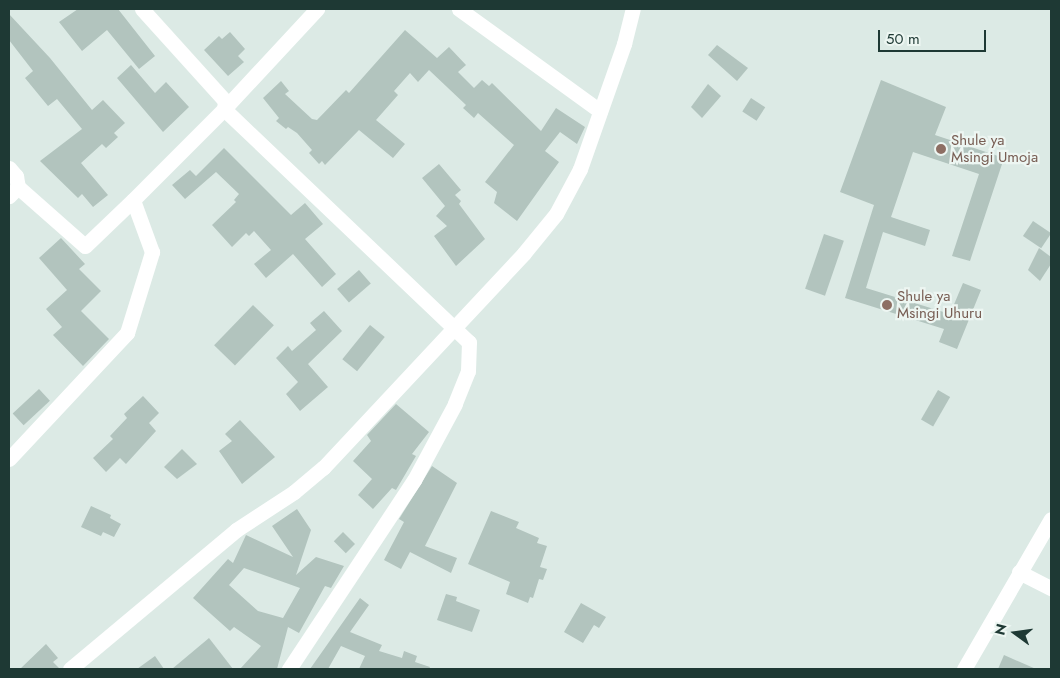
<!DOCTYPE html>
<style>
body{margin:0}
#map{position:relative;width:1060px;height:678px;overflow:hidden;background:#dceae5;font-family:Jost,sans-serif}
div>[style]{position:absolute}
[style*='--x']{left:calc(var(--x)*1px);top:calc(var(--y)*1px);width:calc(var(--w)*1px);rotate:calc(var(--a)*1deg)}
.building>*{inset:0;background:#b2c4be;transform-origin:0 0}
.minor>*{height:15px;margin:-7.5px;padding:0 7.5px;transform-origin:7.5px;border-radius:7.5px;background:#fff}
.dots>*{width:14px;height:14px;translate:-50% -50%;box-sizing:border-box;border:2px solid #edf6f2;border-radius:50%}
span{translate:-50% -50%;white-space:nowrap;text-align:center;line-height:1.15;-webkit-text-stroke:4.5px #edf6f2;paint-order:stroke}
.education-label{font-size:15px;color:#785e54}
.left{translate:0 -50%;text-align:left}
.frame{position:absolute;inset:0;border:10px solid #1e3934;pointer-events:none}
.north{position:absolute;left:990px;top:608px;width:50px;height:50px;-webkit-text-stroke:4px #edf6f2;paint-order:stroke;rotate:284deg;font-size:14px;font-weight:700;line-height:20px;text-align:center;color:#1e3934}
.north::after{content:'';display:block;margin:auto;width:18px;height:22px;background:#1e3934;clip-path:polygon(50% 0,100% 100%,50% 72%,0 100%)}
.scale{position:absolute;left:878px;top:30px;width:108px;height:22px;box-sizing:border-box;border:2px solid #1e3934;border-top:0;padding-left:6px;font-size:15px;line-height:18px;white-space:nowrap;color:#1e3934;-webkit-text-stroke:4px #edf6f2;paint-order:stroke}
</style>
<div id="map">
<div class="building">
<i style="clip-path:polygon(78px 9px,118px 9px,155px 56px,139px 69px,107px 30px,82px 51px,59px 22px)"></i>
<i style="clip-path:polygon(9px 14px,50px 58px,92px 110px,103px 100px,125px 123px,114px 133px,118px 137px,106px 148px,102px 144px,81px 163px,108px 195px,93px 207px,82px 194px,78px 198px,40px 161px,82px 129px,57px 99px,48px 106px,25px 78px,33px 71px,9px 40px)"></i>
<i style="clip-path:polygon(405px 30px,437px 58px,449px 47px,466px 65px,458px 72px,474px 88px,482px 80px,489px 86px,492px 83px,541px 131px,556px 108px,585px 127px,577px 144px,560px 132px,545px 151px,559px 162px,517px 221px,494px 203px,497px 192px,485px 182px,514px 145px,478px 113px,474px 118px,463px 108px,466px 105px,429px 70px,418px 82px,410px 73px,394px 91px,398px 95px,376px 120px,405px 144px,393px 158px,359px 130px,325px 165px,322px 161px,319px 164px,309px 153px,312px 150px,297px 133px,288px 127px,286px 129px,276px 121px,279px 118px,263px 98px,281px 81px,289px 91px,285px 94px,312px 119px,317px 120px,346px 90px,349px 93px)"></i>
<i style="clip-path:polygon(230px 32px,245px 49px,238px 56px,244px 62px,228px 76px,204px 50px,219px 36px,222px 39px)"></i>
<i style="clip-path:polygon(717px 45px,748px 68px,737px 81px,708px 55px)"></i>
<i style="clip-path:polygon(131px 65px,155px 93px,166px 82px,189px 107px,163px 132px,117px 78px)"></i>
<i style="clip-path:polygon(881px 80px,946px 107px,935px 135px,1004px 158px,970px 261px,952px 256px,979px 174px,913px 152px,891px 217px,930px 230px,925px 246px,883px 232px,866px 288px,950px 314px,963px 283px,981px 290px,957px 349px,939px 342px,944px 329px,845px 298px,874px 205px,840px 192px)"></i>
<i style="clip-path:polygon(708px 84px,721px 96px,702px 118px,691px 107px)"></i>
<i style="left:751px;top:98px;width:17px;height:16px;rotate:33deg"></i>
<i style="clip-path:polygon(224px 148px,291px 215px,305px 203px,323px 224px,305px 239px,336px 274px,322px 287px,293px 254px,266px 278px,254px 264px,271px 250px,254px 231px,249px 236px,246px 233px,232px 247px,212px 225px,236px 202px,234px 200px,239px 194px,216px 172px,185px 199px,172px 185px,190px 170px,196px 176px)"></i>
<i style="clip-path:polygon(439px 164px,461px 190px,455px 195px,461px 201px,459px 204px,485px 239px,456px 266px,434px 236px,447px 226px,436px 216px,445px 206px,422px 178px)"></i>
<i style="left:1033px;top:221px;width:22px;height:18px;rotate:34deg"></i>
<i style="left:824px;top:234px;width:21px;height:58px;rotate:19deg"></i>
<i style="clip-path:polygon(61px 238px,85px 264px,79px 269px,101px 291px,81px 311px,109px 339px,83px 366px,53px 335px,62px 327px,46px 309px,67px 290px,39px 258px)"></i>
<i style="clip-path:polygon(1039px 248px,1051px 257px,1051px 264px,1040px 281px,1028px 270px)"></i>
<i style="left:359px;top:270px;width:18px;height:29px;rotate:49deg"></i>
<i style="left:253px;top:305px;width:29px;height:56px;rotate:44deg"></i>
<i style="clip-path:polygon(324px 311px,342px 331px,308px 364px,328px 387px,300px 411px,286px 394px,298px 382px,276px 358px,288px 346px,292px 351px,316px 330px,310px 323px)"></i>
<i style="left:370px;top:325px;width:19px;height:44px;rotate:39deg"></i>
<i style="left:39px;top:389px;width:16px;height:36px;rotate:47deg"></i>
<i style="left:938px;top:390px;width:14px;height:34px;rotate:30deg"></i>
<i style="clip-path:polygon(143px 396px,159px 413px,149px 423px,156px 431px,126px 464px,120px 458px,106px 472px,93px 458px,113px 439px,110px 436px,127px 418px,124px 414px)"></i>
<i style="clip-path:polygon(396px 404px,429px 432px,412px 454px,416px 456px,396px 490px,392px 488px,373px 509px,358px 495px,372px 479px,353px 461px,371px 441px,367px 435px)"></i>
<i style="clip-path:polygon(240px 420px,275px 457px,242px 484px,219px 451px,232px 441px,225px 434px)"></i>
<i style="clip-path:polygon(182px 449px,197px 464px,177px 479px,164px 467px)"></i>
<i style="clip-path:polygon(432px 466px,457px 483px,425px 546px,457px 558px,451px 573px,410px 552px,401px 569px,384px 560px,404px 522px,399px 519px)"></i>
<i style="clip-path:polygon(91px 506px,111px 515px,110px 518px,121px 524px,114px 537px,103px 532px,101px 536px,81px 527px)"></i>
<i style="clip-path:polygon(evenodd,297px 509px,311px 530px,296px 575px,316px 557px,344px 566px,331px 588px,325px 586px,299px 633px,288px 627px,277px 669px,240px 669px,261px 646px,234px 627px,230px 631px,193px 598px,228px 559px,233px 563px,246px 535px,293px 557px,272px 526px,297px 509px,244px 568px,300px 588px,283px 618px,258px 611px,229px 585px,244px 568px)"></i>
<i style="clip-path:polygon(491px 511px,519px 522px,516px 528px,539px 538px,537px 543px,547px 546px,540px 567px,547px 569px,543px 580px,539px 579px,533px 598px,530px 597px,528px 603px,506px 594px,510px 582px,468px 564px)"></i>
<i style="left:343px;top:532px;width:17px;height:13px;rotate:45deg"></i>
<i style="clip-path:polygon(446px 594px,457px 597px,456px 601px,480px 610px,472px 632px,437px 620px)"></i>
<i style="clip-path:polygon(360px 598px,369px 605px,350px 632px,382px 645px,379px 651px,402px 658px,404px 651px,417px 656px,415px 662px,430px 667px,429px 669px,359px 669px,365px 656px,341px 646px,328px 669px,310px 669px)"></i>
<i style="clip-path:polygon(581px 603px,606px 617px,599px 628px,594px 625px,583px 643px,564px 632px)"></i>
<i style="clip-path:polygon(209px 638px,233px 669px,172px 669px)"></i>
<i style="clip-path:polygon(46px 644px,58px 658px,53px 662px,60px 669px,20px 669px)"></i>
<i style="clip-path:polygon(1004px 655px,1036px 669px,998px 669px)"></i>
<i style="clip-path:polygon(155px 656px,164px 669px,137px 669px)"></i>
</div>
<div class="minor">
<i style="--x:142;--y:9;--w:124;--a:47.9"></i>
<i style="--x:225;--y:101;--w:8;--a:97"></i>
<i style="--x:224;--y:109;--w:338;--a:43.6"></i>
<i style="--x:469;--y:342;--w:29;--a:92"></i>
<i style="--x:468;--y:371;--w:35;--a:112"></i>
<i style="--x:455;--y:404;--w:86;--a:118.3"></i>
<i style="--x:414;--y:480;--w:227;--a:123.5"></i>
<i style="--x:459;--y:9;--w:174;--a:35.9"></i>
<i style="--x:9;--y:168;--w:11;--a:49"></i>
<i style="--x:16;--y:176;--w:11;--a:80"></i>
<i style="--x:18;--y:187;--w:13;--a:135"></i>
<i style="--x:18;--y:187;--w:89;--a:41.4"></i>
<i style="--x:85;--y:246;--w:66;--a:-43.8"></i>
<i style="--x:9;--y:459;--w:173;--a:-46.9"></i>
<i style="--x:127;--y:333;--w:85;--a:-72.8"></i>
<i style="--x:152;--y:252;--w:55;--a:-110.1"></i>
<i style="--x:133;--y:200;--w:129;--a:-45"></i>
<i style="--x:224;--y:109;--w:137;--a:-47.1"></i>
<i style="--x:1019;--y:572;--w:36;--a:27"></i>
<i style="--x:70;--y:669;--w:217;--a:-39.9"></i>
<i style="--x:236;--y:530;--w:69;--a:-33.2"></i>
<i style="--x:294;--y:492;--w:38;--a:-40"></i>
<i style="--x:323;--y:468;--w:294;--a:-46.9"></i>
<i style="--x:524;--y:253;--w:50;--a:-50.6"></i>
<i style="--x:556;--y:214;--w:51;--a:-61.9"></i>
<i style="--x:580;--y:169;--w:133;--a:-70.6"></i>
<i style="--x:624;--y:44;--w:36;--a:-76"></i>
<i style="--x:964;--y:669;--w:173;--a:-59.9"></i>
</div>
<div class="dots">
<i style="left:941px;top:149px;background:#8d6e63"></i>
<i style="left:887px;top:305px;background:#8d6e63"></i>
</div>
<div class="education-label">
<span class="left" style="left:951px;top:149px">Shule ya<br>Msingi Umoja</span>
<span class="left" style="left:897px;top:305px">Shule ya<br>Msingi Uhuru</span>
</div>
<div class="frame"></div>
<div class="north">N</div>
<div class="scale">50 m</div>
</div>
